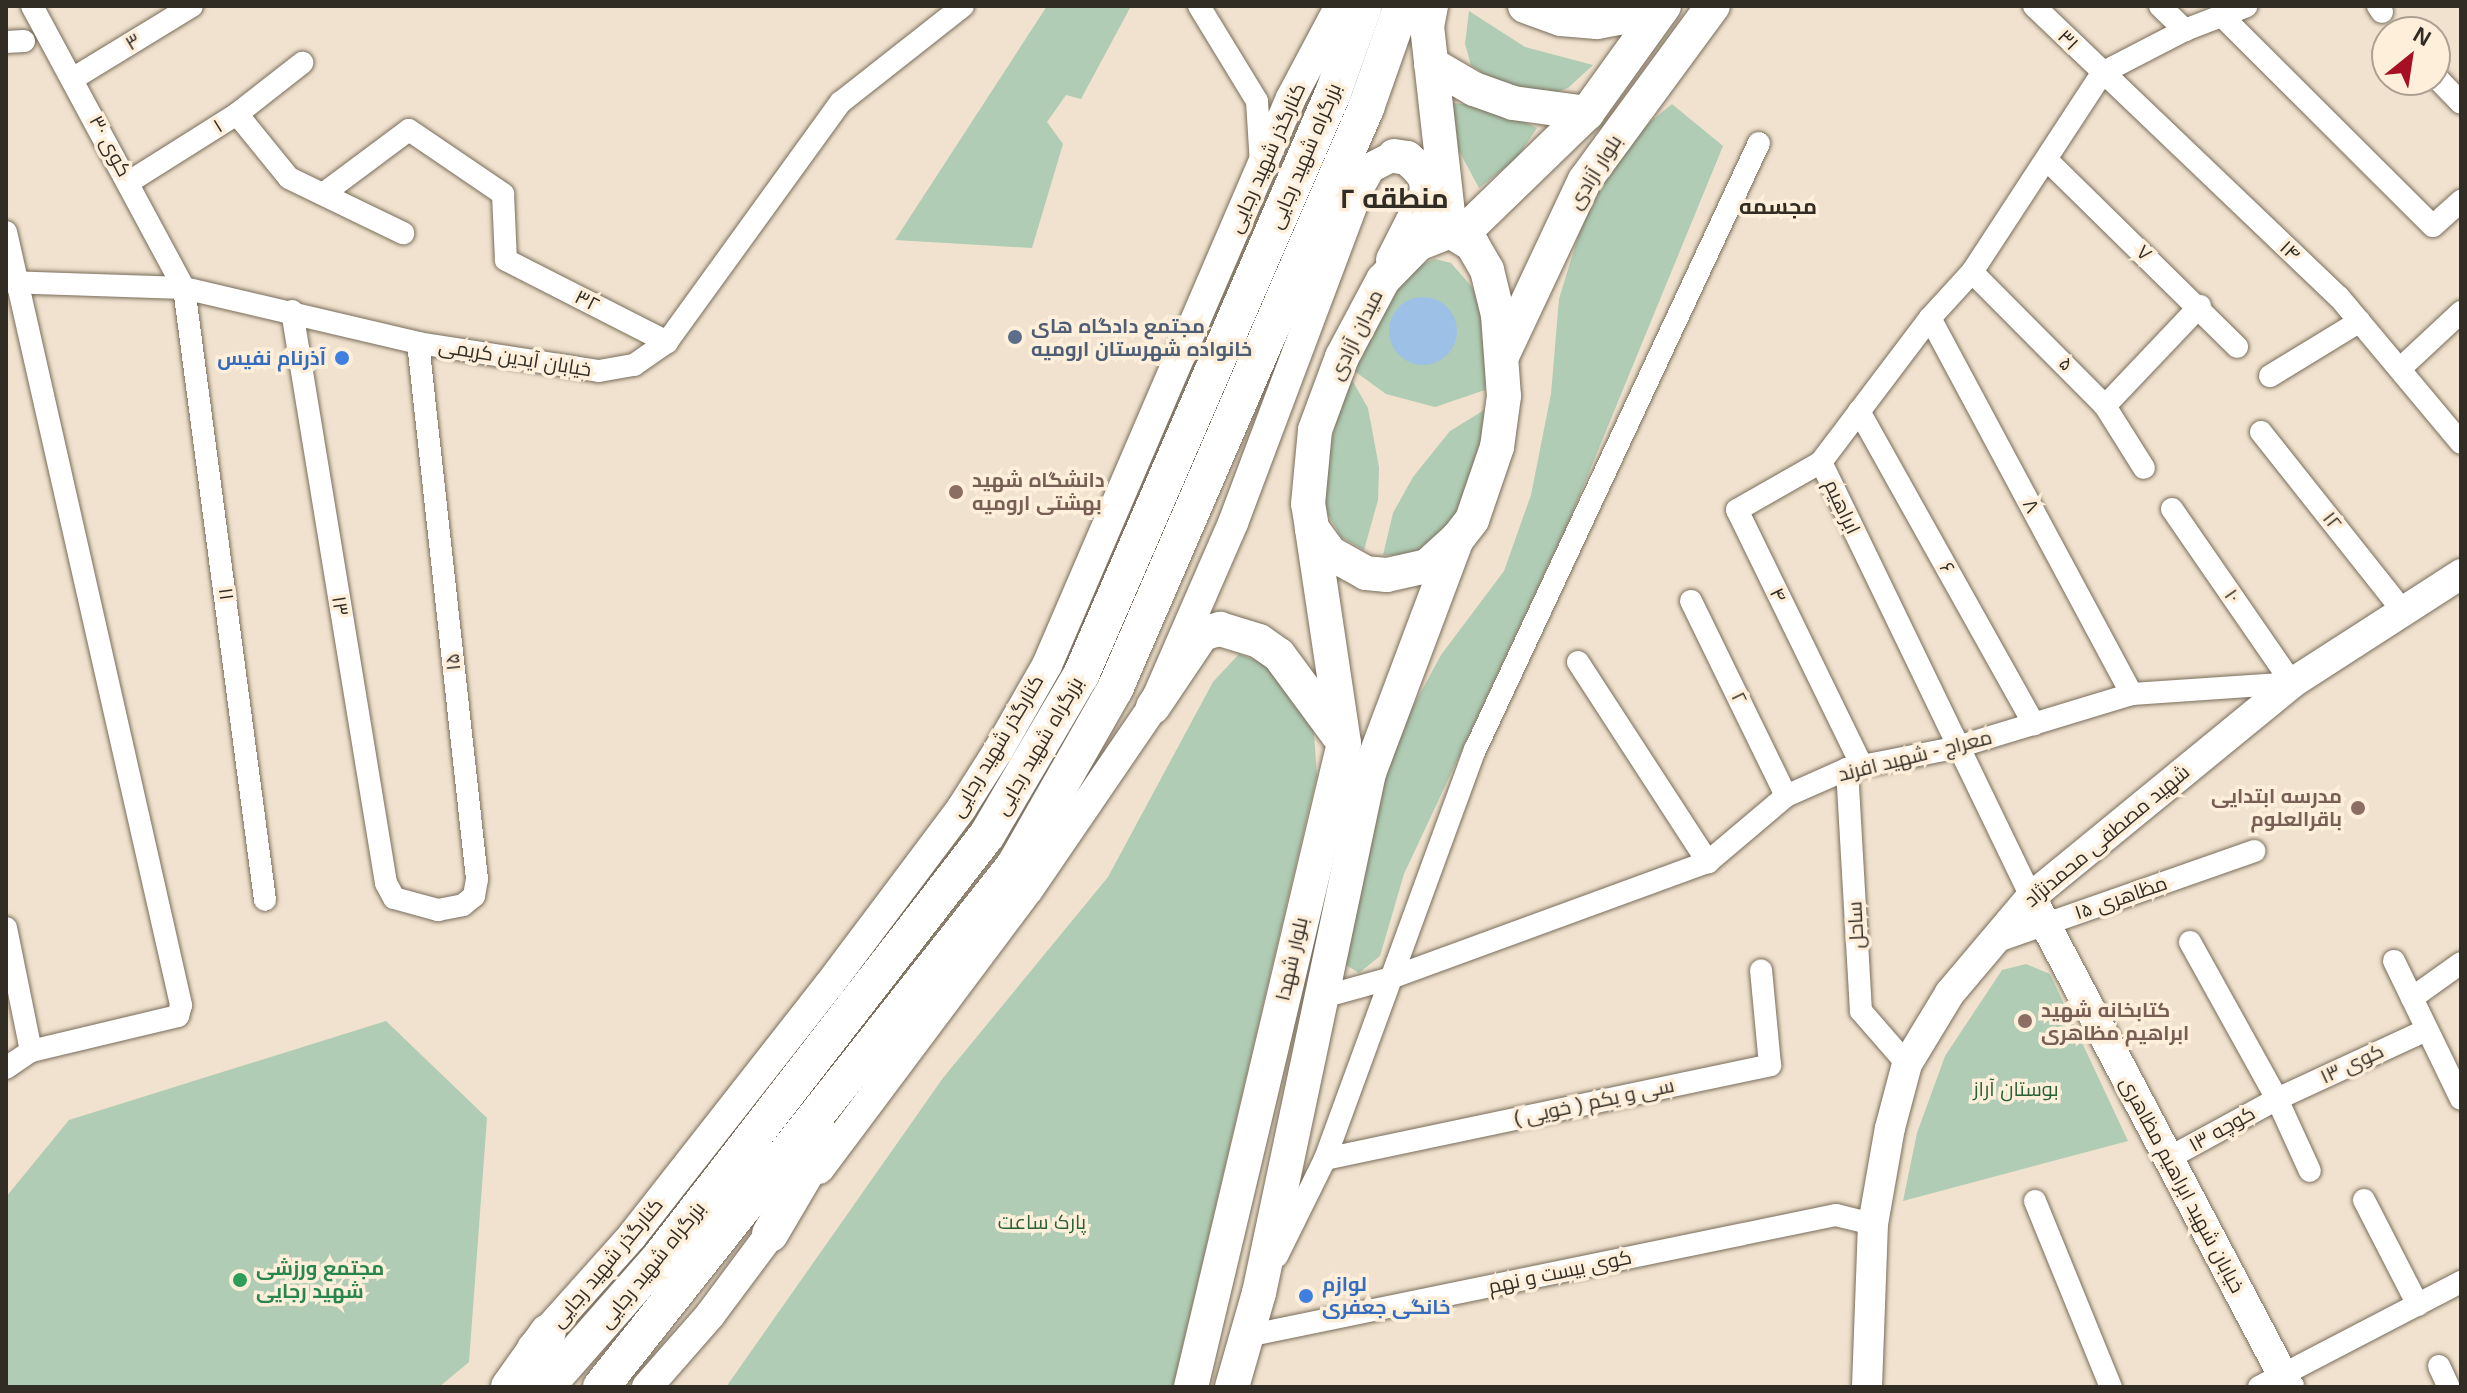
<!DOCTYPE html>
<meta charset="utf-8">
<style>
body{margin:0}
#map{position:relative;width:2467px;height:1393px;overflow:hidden;background:#f0e2ce;font-family:Arial,Cairo,sans-serif}
div>[style]{position:absolute}
[style*='--x']{left:calc(var(--x)*1px);top:calc(var(--y)*1px);width:calc(var(--w)*1px);rotate:calc(var(--a)*1deg)}
.green>*{inset:0;background:#b0ccb4}
.water>*{inset:0;background:#9cc0e6}
.round{border-radius:50%}
.roads{filter:drop-shadow(0 0 2px #796d5b) drop-shadow(0 0 2px #796d5b)}
.minor>*{height:22px;margin:-11px;padding:0 11px;transform-origin:11px;border-radius:11px;background:#fff}
.secondary>*{height:30px;margin:-15px;padding:0 15px;transform-origin:15px;border-radius:15px;background:#fff}
.primary>*{height:34px;margin:-17px;padding:0 17px;transform-origin:17px;border-radius:17px;background:#fff}
.trunk>*{height:36px;margin:-18px;padding:0 18px;transform-origin:18px;border-radius:18px;background:#fff}
.dots>*{width:22px;height:22px;translate:-50% -50%;box-sizing:border-box;border:4px solid #feefdb;border-radius:50%}
span{translate:-50% -50%;white-space:nowrap;text-align:center;line-height:1.15;-webkit-text-stroke:7px #feefdb;paint-order:stroke}
.street-label{font-size:20px;color:#312c24}
.service-label{font-size:20px;color:#4e5e75;font-weight:700}
.left{translate:0 -50%;text-align:left}
.shop-label{font-size:20px;color:#366cbe;font-weight:700}
.right{translate:-100% -50%;text-align:right}
.education-label{font-size:20px;color:#785e54;font-weight:700}
.park-label{font-size:20px;color:#266235}
.leisure-label{font-size:20px;color:#27864d;font-weight:700}
.neighbourhood-label{font-size:22px;color:#312c24;font-weight:700}
.district-label{font-size:28px;color:#312c24;font-weight:700}
.frame{position:absolute;inset:0;border:8px solid #312c24;pointer-events:none}
.north{position:absolute;left:2371px;top:16px;width:80px;height:80px;box-sizing:border-box;background:#feefdb;border:2px solid #aca192;border-radius:50%;rotate:30deg;font-size:22px;font-weight:700;line-height:32px;text-align:center;color:#312c24}
.north::after{content:'';display:block;margin:auto;width:28px;height:36px;background:#a70f23;clip-path:polygon(50% 0,100% 100%,50% 72%,0 100%)}
</style>
<div id="map">
<div class="green">
<i style="clip-path:polygon(1047px 6px,1131px 6px,1081px 99px,1066px 95px,1047px 122px,1063px 144px,1032px 248px,895px 240px)"></i>
<i style="clip-path:polygon(1469px 11px,1525px 47px,1593px 65px,1568px 88px,1536px 100px,1504px 88px,1471px 65px,1465px 44px)"></i>
<i style="clip-path:polygon(1453px 103px,1493px 107px,1537px 128px,1516px 159px,1479px 188px,1458px 149px)"></i>
<i style="clip-path:polygon(1672px 104px,1723px 146px,1569px 521px,1404px 874px,1380px 956px,1359px 973px,1338px 960px,1396px 738px,1441px 655px,1504px 571px,1531px 495px,1551px 394px,1559px 299px,1593px 188px,1628px 140px)"></i>
<i style="clip-path:polygon(1435px 259px,1451px 263px,1472px 287px,1486px 320px,1488px 348px,1485px 390px,1435px 407px,1386px 394px,1353px 370px,1406px 271px)"></i>
<i style="clip-path:polygon(1352px 380px,1368px 408px,1379px 467px,1378px 500px,1364px 550px,1341px 537px,1327px 513px,1320px 487px,1339px 410px)"></i>
<i style="clip-path:polygon(1486px 409px,1483px 452px,1466px 503px,1432px 544px,1410px 555px,1383px 555px,1393px 513px,1413px 477px,1450px 431px)"></i>
<i style="clip-path:polygon(1239px 654px,1276px 668px,1313px 721px,1317px 775px,1173px 1387px,726px 1387px,943px 1078px,1108px 877px,1213px 682px)"></i>
<i style="clip-path:polygon(2026px 964px,2050px 974px,2128px 1141px,1903px 1201px,1917px 1133px,1945px 1056px,2002px 970px)"></i>
<i style="clip-path:polygon(386px 1021px,487px 1118px,469px 1362px,439px 1387px,6px 1387px,6px 1197px,69px 1120px)"></i>
</div>
<div class="water">
<i class="round" style="left:1389px;top:297px;width:68px;height:68px"></i>
</div>
<div class="roads">
<div class="minor">
<i style="--x:32;--y:6;--w:320;--a:61.7"></i>
<i style="--x:184;--y:288;--w:617;--a:82.46"></i>
<i style="--x:1199;--y:6;--w:111;--a:58.6"></i>
<i style="--x:1257;--y:101;--w:63;--a:86.4"></i>
<i style="--x:2034;--y:6;--w:422;--a:43.7"></i>
<i style="--x:2339;--y:297;--w:190;--a:50.1"></i>
<i style="--x:2160;--y:6;--w:35;--a:44"></i>
<i style="--x:2378;--y:6;--w:7;--a:56"></i>
<i style="--x:2223;--y:17;--w:296;--a:44.9"></i>
<i style="--x:2433;--y:226;--w:38;--a:-42"></i>
<i style="--x:6;--y:42;--w:18;--a:-3"></i>
<i style="--x:2102;--y:73;--w:93;--a:-27.4"></i>
<i style="--x:2185;--y:30;--w:66;--a:-21.2"></i>
<i style="--x:2435;--y:76;--w:37;--a:46"></i>
<i style="--x:74;--y:78;--w:138;--a:-31.4"></i>
<i style="--x:237;--y:114;--w:82;--a:50.9"></i>
<i style="--x:289;--y:178;--w:127;--a:25.8"></i>
<i style="--x:2048;--y:161;--w:265;--a:44.5"></i>
<i style="--x:129;--y:182;--w:128;--a:-32.2"></i>
<i style="--x:237;--y:114;--w:83;--a:-38.1"></i>
<i style="--x:323;--y:194;--w:107;--a:-36.7"></i>
<i style="--x:409;--y:130;--w:114;--a:34.2"></i>
<i style="--x:503;--y:194;--w:66;--a:87.4"></i>
<i style="--x:506;--y:260;--w:181;--a:27"></i>
<i style="--x:6;--y:232;--w:793;--a:77.24"></i>
<i style="--x:181;--y:1005;--w:11;--a:105"></i>
<i style="--x:178;--y:1016;--w:151;--a:166.6"></i>
<i style="--x:31;--y:1051;--w:30;--a:146"></i>
<i style="--x:1972;--y:272;--w:189;--a:45.2"></i>
<i style="--x:2105;--y:406;--w:73;--a:57.8"></i>
<i style="--x:6;--y:282;--w:178;--a:1.9"></i>
<i style="--x:184;--y:288;--w:240;--a:13.2"></i>
<i style="--x:418;--y:343;--w:183;--a:8.8"></i>
<i style="--x:599;--y:371;--w:36;--a:-10"></i>
<i style="--x:634;--y:365;--w:40;--a:-34.9"></i>
<i style="--x:667;--y:342;--w:296;--a:-54.1"></i>
<i style="--x:841;--y:102;--w:155;--a:-38.2"></i>
<i style="--x:292;--y:311;--w:580;--a:80.67"></i>
<i style="--x:386;--y:883;--w:17;--a:62"></i>
<i style="--x:394;--y:898;--w:46;--a:15.3"></i>
<i style="--x:438;--y:910;--w:25;--a:-11"></i>
<i style="--x:463;--y:905;--w:14;--a:-39"></i>
<i style="--x:474;--y:896;--w:17;--a:-80"></i>
<i style="--x:477;--y:879;--w:539;--a:-96.28"></i>
<i style="--x:1930;--y:318;--w:427;--a:61.8"></i>
<i style="--x:2402;--y:367;--w:81;--a:-43"></i>
<i style="--x:2270;--y:376;--w:105;--a:-31.4"></i>
<i style="--x:2105;--y:406;--w:138;--a:-46.5"></i>
<i style="--x:1859;--y:411;--w:359;--a:60.8"></i>
<i style="--x:2261;--y:432;--w:228;--a:51.6"></i>
<i style="--x:1821;--y:462;--w:483;--a:64.2"></i>
<i style="--x:2172;--y:509;--w:211;--a:55.4"></i>
<i style="--x:1691;--y:601;--w:217;--a:64"></i>
<i style="--x:1578;--y:662;--w:239;--a:57"></i>
<i style="--x:1862;--y:766;--w:285;--a:-116"></i>
<i style="--x:1737;--y:510;--w:97;--a:-29.7"></i>
<i style="--x:1821;--y:462;--w:181;--a:-52.9"></i>
<i style="--x:1930;--y:318;--w:62;--a:-47.6"></i>
<i style="--x:1972;--y:272;--w:238;--a:-56.8"></i>
<i style="--x:1847;--y:769;--w:242;--a:86.7"></i>
<i style="--x:1861;--y:1011;--w:70;--a:49"></i>
<i style="--x:6;--y:928;--w:126;--a:78.5"></i>
<i style="--x:2190;--y:942;--w:179;--a:61"></i>
<i style="--x:2277;--y:1099;--w:79;--a:65.4"></i>
<i style="--x:1992;--y:943;--w:278;--a:-19.3"></i>
<i style="--x:2394;--y:961;--w:153;--a:64.1"></i>
<i style="--x:1323;--y:997;--w:67;--a:-15.5"></i>
<i style="--x:1388;--y:979;--w:341;--a:-20.1"></i>
<i style="--x:1708;--y:862;--w:102;--a:-40.2"></i>
<i style="--x:1786;--y:796;--w:67;--a:-23.9"></i>
<i style="--x:1847;--y:769;--w:109;--a:-11.1"></i>
<i style="--x:1954;--y:748;--w:186;--a:-16.9"></i>
<i style="--x:2132;--y:694;--w:160;--a:-3.9"></i>
<i style="--x:2412;--y:998;--w:60;--a:-35.5"></i>
<i style="--x:1325;--y:1159;--w:455;--a:-11.9"></i>
<i style="--x:1770;--y:1065;--w:95;--a:-95.4"></i>
<i style="--x:2167;--y:1159;--w:125;--a:-28.6"></i>
<i style="--x:2277;--y:1099;--w:164;--a:-24.8"></i>
<i style="--x:2364;--y:1200;--w:118;--a:62.8"></i>
<i style="--x:2035;--y:1201;--w:201;--a:67.8"></i>
<i style="--x:1277;--y:1256;--w:108;--a:-63.7"></i>
<i style="--x:1325;--y:1159;--w:436;--a:-69.9"></i>
<i style="--x:1475;--y:750;--w:670;--a:-64.93"></i>
<i style="--x:1247;--y:1336;--w:601;--a:-11.61"></i>
<i style="--x:1836;--y:1215;--w:38;--a:14"></i>
<i style="--x:2439;--y:1366;--w:23;--a:65"></i>
<i style="--x:2259;--y:1387;--w:228;--a:-27.5"></i>
</div>
<div class="secondary">
<i style="--x:2031;--y:897;--w:554;--a:62.23"></i>
<i style="--x:819;--y:1169;--w:349;--a:-53.2"></i>
<i style="--x:1028;--y:890;--w:222;--a:-55.7"></i>
<i style="--x:1153;--y:707;--w:201;--a:-66.5"></i>
<i style="--x:1233;--y:523;--w:360;--a:-69.4"></i>
<i style="--x:1360;--y:186;--w:21;--a:-61"></i>
<i style="--x:1370;--y:168;--w:27;--a:-27"></i>
<i style="--x:532;--y:1348;--w:150;--a:-48.2"></i>
<i style="--x:632;--y:1236;--w:319;--a:-51.9"></i>
<i style="--x:829;--y:985;--w:220;--a:-53.1"></i>
<i style="--x:961;--y:809;--w:69;--a:-57.5"></i>
<i style="--x:998;--y:751;--w:99;--a:-60.3"></i>
<i style="--x:1047;--y:665;--w:617;--a:-66.72"></i>
<i style="--x:1291;--y:98;--w:104;--a:-62"></i>
<i style="--x:647;--y:1387;--w:96;--a:-48.8"></i>
<i style="--x:710;--y:1315;--w:122;--a:-53.3"></i>
<i style="--x:1867;--y:1387;--w:163;--a:-87.9"></i>
<i style="--x:1873;--y:1224;--w:97;--a:-80"></i>
<i style="--x:1890;--y:1128;--w:66;--a:-75.1"></i>
<i style="--x:1907;--y:1064;--w:83;--a:-58.8"></i>
<i style="--x:1950;--y:993;--w:126;--a:-49.8"></i>
<i style="--x:2031;--y:897;--w:338;--a:-39.3"></i>
<i style="--x:2292;--y:683;--w:201;--a:-32.8"></i>
</div>
<div class="primary">
<i style="--x:1431;--y:6;--w:20;--a:101"></i>
<i style="--x:1427;--y:26;--w:206;--a:83.6"></i>
<i style="--x:1525;--y:6;--w:38;--a:20"></i>
<i style="--x:1561;--y:19;--w:36;--a:5"></i>
<i style="--x:1597;--y:22;--w:65;--a:-10.6"></i>
<i style="--x:1431;--y:64;--w:50;--a:30.2"></i>
<i style="--x:1474;--y:89;--w:41;--a:19.7"></i>
<i style="--x:1513;--y:103;--w:75;--a:7.7"></i>
<i style="--x:1450;--y:231;--w:26;--a:31"></i>
<i style="--x:1472;--y:244;--w:30;--a:60"></i>
<i style="--x:1487;--y:270;--w:46;--a:76.3"></i>
<i style="--x:1498;--y:315;--w:81;--a:85.8"></i>
<i style="--x:1504;--y:396;--w:51;--a:97.8"></i>
<i style="--x:1497;--y:447;--w:77;--a:108.9"></i>
<i style="--x:1472;--y:520;--w:24;--a:128"></i>
<i style="--x:1457;--y:539;--w:40;--a:138"></i>
<i style="--x:1427;--y:566;--w:41;--a:167.3"></i>
<i style="--x:1387;--y:575;--w:21;--a:-175"></i>
<i style="--x:1366;--y:573;--w:41;--a:-150.9"></i>
<i style="--x:1330;--y:553;--w:31;--a:-126"></i>
<i style="--x:1312;--y:528;--w:24;--a:-99"></i>
<i style="--x:1308;--y:504;--w:74;--a:-84.6"></i>
<i style="--x:1315;--y:430;--w:78;--a:-69.7"></i>
<i style="--x:1342;--y:357;--w:87;--a:-62"></i>
<i style="--x:1383;--y:280;--w:50;--a:-45.8"></i>
<i style="--x:1418;--y:244;--w:35;--a:-22"></i>
<i style="--x:1461;--y:235;--w:175;--a:-44.1"></i>
<i style="--x:1587;--y:113;--w:132;--a:-54.3"></i>
<i style="--x:1393;--y:260;--w:75;--a:-63.1"></i>
<i style="--x:1427;--y:193;--w:14;--a:-94"></i>
<i style="--x:1426;--y:179;--w:12;--a:-125"></i>
<i style="--x:1419;--y:169;--w:16;--a:-137"></i>
<i style="--x:1407;--y:158;--w:13;--a:-171"></i>
<i style="--x:1503;--y:354;--w:192;--a:-64.8"></i>
<i style="--x:1585;--y:180;--w:216;--a:-53.7"></i>
<i style="--x:1153;--y:707;--w:88;--a:-56.1"></i>
<i style="--x:1202;--y:634;--w:19;--a:-16"></i>
<i style="--x:1220;--y:629;--w:41;--a:17.1"></i>
<i style="--x:1259;--y:641;--w:24;--a:35"></i>
<i style="--x:1279;--y:655;--w:99;--a:53.6"></i>
<i style="--x:1191;--y:1387;--w:662;--a:-76.64"></i>
<i style="--x:1344;--y:743;--w:217;--a:-98.5"></i>
<i style="--x:1232;--y:1387;--w:98;--a:-74"></i>
<i style="--x:1259;--y:1293;--w:532;--a:-78.06"></i>
<i style="--x:1369;--y:773;--w:250;--a:-69.4"></i>
</div>
<div class="trunk">
<i style="--x:770;--y:1234;--w:110;--a:-59.5"></i>
<i style="--x:509;--y:1387;--w:67;--a:-54.7"></i>
<i style="--x:546;--y:1387;--w:174;--a:-48.7"></i>
<i style="--x:661;--y:1256;--w:532;--a:-52.25"></i>
<i style="--x:987;--y:835;--w:186;--a:-59.6"></i>
<i style="--x:1081;--y:675;--w:634;--a:-66.59"></i>
<i style="--x:1333;--y:93;--w:92;--a:-70.4"></i>
<i style="--x:601;--y:1387;--w:665;--a:-51.6"></i>
<i style="--x:1014;--y:866;--w:204;--a:-60.3"></i>
<i style="--x:1115;--y:689;--w:633;--a:-66.63"></i>
<i style="--x:1366;--y:108;--w:108;--a:-70.6"></i>
</div>
</div>
<div class="dots">
<i style="left:1015px;top:337px;background:#5c6f8a"></i>
<i style="left:342px;top:358px;background:#3f7fe0"></i>
<i style="left:956px;top:492px;background:#8d6e63"></i>
<i style="left:2358px;top:808px;background:#8d6e63"></i>
<i style="left:2025px;top:1021px;background:#8d6e63"></i>
<i style="left:240px;top:1280px;background:#2e9e5b"></i>
<i style="left:1306px;top:1296px;background:#3f7fe0"></i>
</div>
<div class="street-label">
<span style="left:2068px;top:40px;rotate:45deg">۳۱</span>
<span style="left:133px;top:42px;rotate:-31deg">۳</span>
<span style="left:218px;top:126px;rotate:-32deg">۱</span>
<span style="left:110px;top:146px;rotate:62deg">کوی ۳۰</span>
<span style="left:1305px;top:156px;rotate:-67deg">بزرگراه شهید رجایی</span>
<span style="left:1267px;top:158px;rotate:-66deg">کنارگذر شهید رجایی</span>
<span style="left:1595px;top:172px;rotate:-58deg">بلوار آزادی</span>
<span style="left:2290px;top:251px;rotate:43deg">۱۴</span>
<span style="left:2144px;top:253px;rotate:43deg">۷</span>
<span style="left:587px;top:301px;rotate:27deg">۳۲</span>
<span style="left:1356px;top:335px;rotate:-64deg">میدان آزادی</span>
<span style="left:515px;top:358px;rotate:9deg">خیابان آیدین کریمی</span>
<span style="left:2066px;top:364px;rotate:46deg">۵</span>
<span style="left:2031px;top:506px;rotate:62deg">۸</span>
<span style="left:1842px;top:507px;rotate:65deg">ابراهیم</span>
<span style="left:2332px;top:521px;rotate:52deg">۱۲</span>
<span style="left:1947px;top:568px;rotate:61deg">۶</span>
<span style="left:226px;top:594px;rotate:82deg">۱۱</span>
<span style="left:1778px;top:595px;rotate:64deg">۴</span>
<span style="left:2232px;top:596px;rotate:55deg">۱۰</span>
<span style="left:340px;top:606px;rotate:81deg">۱۳</span>
<span style="left:453px;top:662px;rotate:-96deg">۱۵</span>
<span style="left:1739px;top:698px;rotate:64deg">۲</span>
<span style="left:997px;top:746px;rotate:-59deg">کنارگذر شهید رجایی</span>
<span style="left:1039px;top:746px;rotate:-60deg">بزرگراه شهید رجایی</span>
<span style="left:1915px;top:756px;rotate:-14deg">معراج - شهید افرند</span>
<span style="left:2107px;top:836px;rotate:-40deg">شهید مصطفی محمدنژاد</span>
<span style="left:2121px;top:898px;rotate:-19deg">۱۵ مظاهری</span>
<span style="left:1856px;top:925px;rotate:-93deg">ساحل</span>
<span style="left:1292px;top:959px;rotate:-77deg">بلوار شهدا</span>
<span style="left:2352px;top:1064px;rotate:-25deg">کوی ۱۳</span>
<span style="left:1594px;top:1102px;rotate:-12deg">سی و یکم ( خویی )</span>
<span style="left:2222px;top:1129px;rotate:-29deg">کوچه ۱۳</span>
<span style="left:2182px;top:1185px;rotate:62deg">خیابان شهید ابراهیم مظاهری</span>
<span style="left:607px;top:1263px;rotate:-50deg">کنارگذر شهید رجایی</span>
<span style="left:652px;top:1265px;rotate:-51deg">بزرگراه شهید رجایی</span>
<span style="left:1560px;top:1272px;rotate:-12deg">کوی بیست و نهم</span>
</div>
<div class="service-label">
<span class="left" style="left:1031px;top:338px">مجتمع دادگاه های<br>خانواده شهرستان ارومیه</span>
</div>
<div class="shop-label">
<span class="right" style="left:326px;top:358px">آذرنام نفیس</span>
<span class="left" style="left:1322px;top:1296px">لوازم<br>خانگی جعفری</span>
</div>
<div class="education-label">
<span class="left" style="left:972px;top:492px">دانشگاه شهید<br>بهشتی ارومیه</span>
<span class="right" style="left:2342px;top:808px">مدرسه ابتدایی<br>باقرالعلوم</span>
<span class="left" style="left:2041px;top:1022px">کتابخانه شهید<br>ابراهیم مظاهری</span>
</div>
<div class="park-label">
<span style="left:2016px;top:1089px">بوستان آراز</span>
<span style="left:1042px;top:1222px">پارک ساعت</span>
</div>
<div class="leisure-label">
<span class="left" style="left:256px;top:1280px">مجتمع ورزشی<br>شهید رجایی</span>
</div>
<div class="neighbourhood-label">
<span style="left:1778px;top:207px">مجسمه</span>
</div>
<div class="district-label">
<span style="left:1394px;top:199px">منطقه ۲</span>
</div>
<div class="frame"></div>
<div class="north">N</div>
</div>
